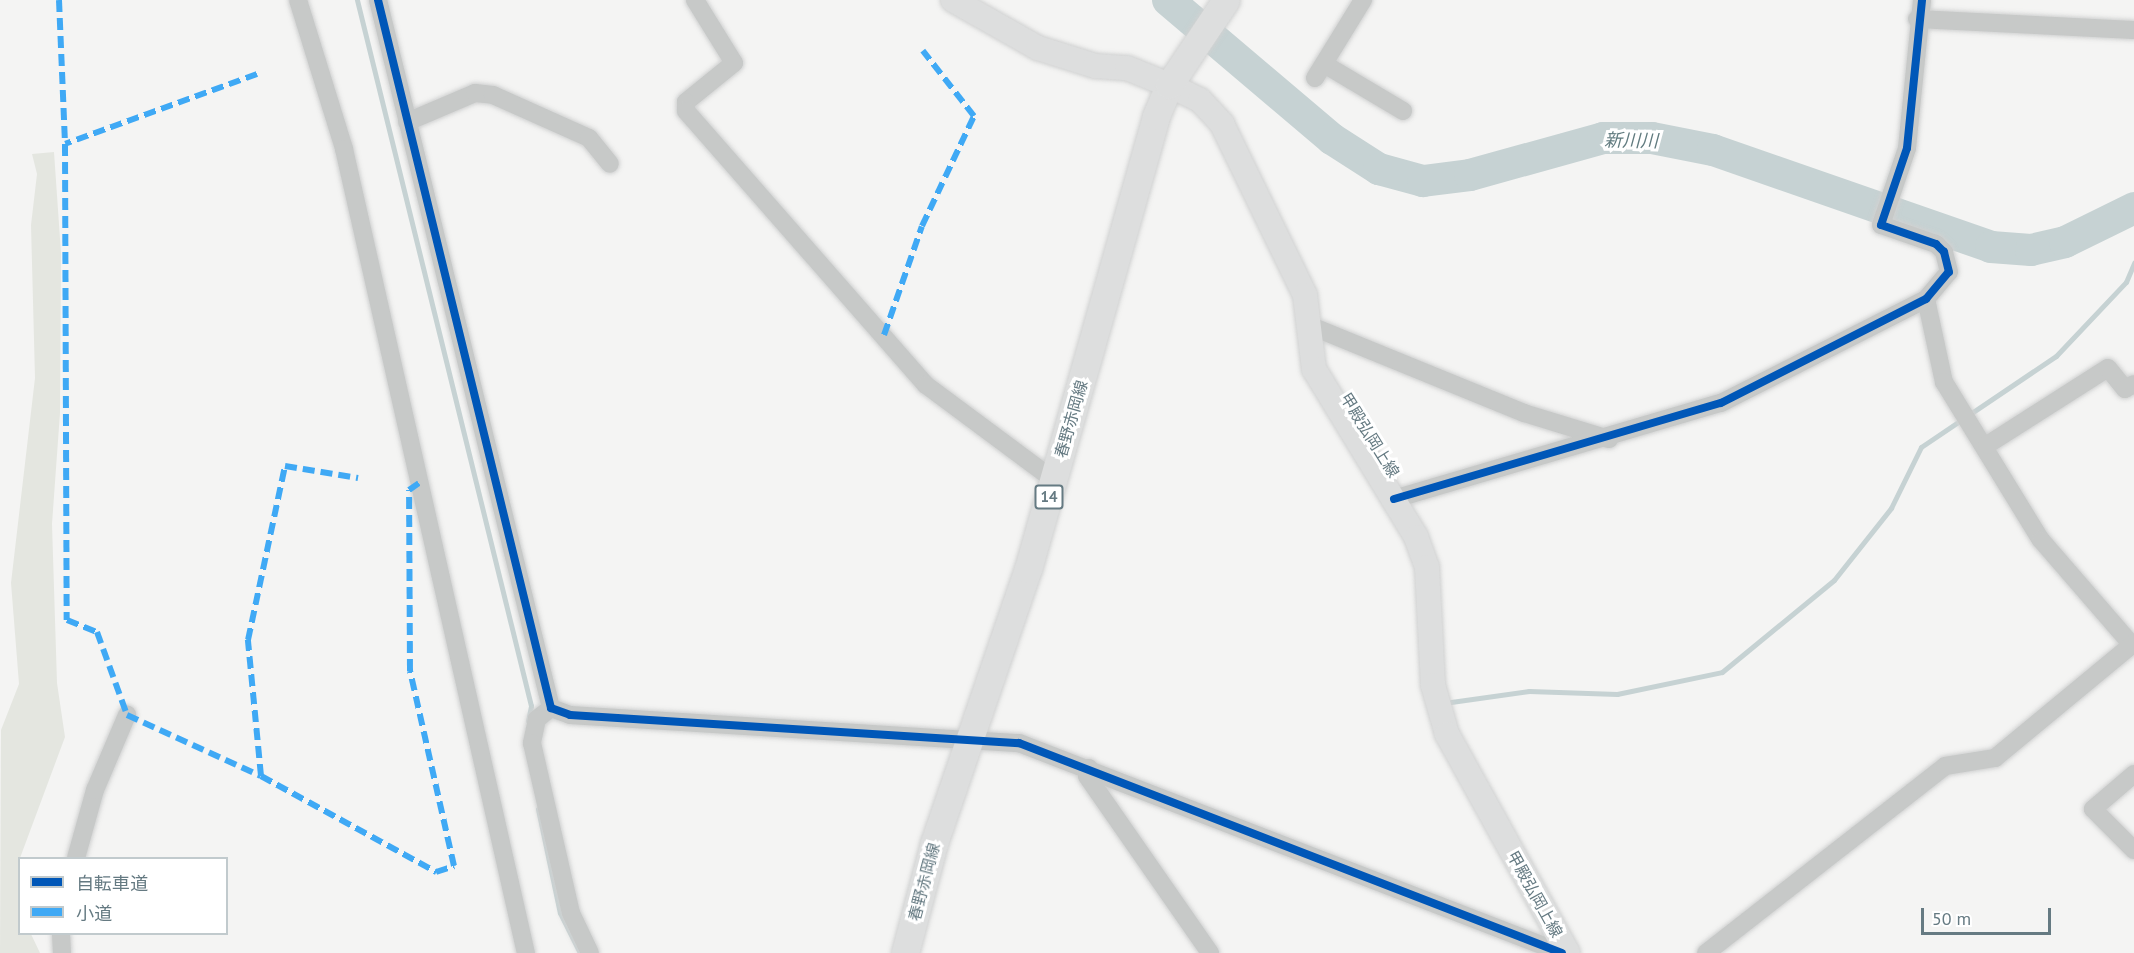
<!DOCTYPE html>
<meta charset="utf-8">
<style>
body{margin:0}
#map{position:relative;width:2134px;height:953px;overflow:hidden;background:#f4f4f3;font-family:"PT Sans","Noto Sans JP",sans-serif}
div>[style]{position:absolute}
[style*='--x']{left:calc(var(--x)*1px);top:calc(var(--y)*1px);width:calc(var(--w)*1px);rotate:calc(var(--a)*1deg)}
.green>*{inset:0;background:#e4e6e0}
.stream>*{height:5px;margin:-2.5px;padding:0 2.5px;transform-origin:2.5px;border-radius:2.5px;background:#c6d2d3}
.river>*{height:32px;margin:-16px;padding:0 16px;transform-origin:16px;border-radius:16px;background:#c6d2d3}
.roads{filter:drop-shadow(0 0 2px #d0d1d1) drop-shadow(0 0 2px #d0d1d1)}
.street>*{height:18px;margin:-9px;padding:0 9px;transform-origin:9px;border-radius:9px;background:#c7c9c8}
.secondary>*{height:24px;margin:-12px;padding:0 12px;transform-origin:12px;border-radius:12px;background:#dddede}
.primary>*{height:27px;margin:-13.5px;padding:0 13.5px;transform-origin:13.5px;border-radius:13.5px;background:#dddede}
.quiet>*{height:6px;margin-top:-3px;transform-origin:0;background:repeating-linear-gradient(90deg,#3fa9f5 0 12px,transparent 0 18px)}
.cycleway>*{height:8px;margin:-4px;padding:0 4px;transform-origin:4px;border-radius:4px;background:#0057b8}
span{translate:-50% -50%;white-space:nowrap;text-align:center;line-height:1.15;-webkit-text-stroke:6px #fff;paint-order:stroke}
.shield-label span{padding:2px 4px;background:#fff;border:2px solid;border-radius:4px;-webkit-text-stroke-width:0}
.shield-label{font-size:15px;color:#657a82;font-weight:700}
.street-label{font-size:16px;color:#657a82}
.water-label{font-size:18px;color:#617b7f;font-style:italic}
.legend{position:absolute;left:18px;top:857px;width:210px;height:78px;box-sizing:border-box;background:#fff;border:2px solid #c1cacd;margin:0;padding:8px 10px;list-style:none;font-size:18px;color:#657a82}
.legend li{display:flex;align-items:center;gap:12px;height:30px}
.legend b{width:30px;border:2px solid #c1cacd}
.scale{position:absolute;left:1921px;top:908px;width:130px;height:27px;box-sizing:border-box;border:3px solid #657a82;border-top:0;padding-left:8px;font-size:18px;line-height:21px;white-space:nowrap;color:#657a82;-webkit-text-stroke:4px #fff;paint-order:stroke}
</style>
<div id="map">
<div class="green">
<i style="clip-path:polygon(54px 152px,61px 253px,60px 413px,52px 524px,57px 683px,65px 737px,20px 858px,20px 934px,31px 934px,40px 953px,0 953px,1px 730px,19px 684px,11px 583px,35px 378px,31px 225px,37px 174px,32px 154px)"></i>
</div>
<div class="stream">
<i style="--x:357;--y:0;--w:727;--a:76.15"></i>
<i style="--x:531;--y:706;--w:15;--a:101"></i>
<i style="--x:1451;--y:702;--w:79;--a:-8"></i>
<i style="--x:1529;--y:691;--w:88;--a:2"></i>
<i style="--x:1617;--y:694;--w:107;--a:-11.8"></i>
<i style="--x:1722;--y:672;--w:145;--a:-39.4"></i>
<i style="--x:1834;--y:580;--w:92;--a:-51.6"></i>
<i style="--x:1891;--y:508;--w:68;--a:-63.8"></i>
<i style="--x:1921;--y:447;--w:163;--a:-34"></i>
<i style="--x:2056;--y:356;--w:102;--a:-46.6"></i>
<i style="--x:2126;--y:282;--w:21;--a:-67"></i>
<i style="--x:538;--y:809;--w:106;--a:78.1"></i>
<i style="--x:560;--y:913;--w:45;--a:63.4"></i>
</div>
<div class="river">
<i style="--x:1168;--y:0;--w:215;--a:40.3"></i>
<i style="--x:1332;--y:139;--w:56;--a:32.6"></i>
<i style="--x:1379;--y:169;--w:46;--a:15.3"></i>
<i style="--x:1423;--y:181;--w:47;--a:-7.3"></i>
<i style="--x:1470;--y:175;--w:138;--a:-15.5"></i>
<i style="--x:1603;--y:138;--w:49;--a:0"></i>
<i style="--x:1652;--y:138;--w:62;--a:11.1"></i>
<i style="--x:1713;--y:150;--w:294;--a:19.2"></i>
<i style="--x:1991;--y:247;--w:40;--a:4.3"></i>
<i style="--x:2031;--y:250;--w:35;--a:-13"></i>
<i style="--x:2065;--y:242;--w:77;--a:-26.2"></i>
</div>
<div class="roads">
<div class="street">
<i style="--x:298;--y:0;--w:156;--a:72.8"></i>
<i style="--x:344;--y:149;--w:824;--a:77.25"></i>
<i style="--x:378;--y:0;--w:729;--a:76.27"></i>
<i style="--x:551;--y:708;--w:20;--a:20"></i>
<i style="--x:570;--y:715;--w:450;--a:3.6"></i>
<i style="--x:1019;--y:743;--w:582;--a:21.14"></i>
<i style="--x:695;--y:0;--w:74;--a:58.2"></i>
<i style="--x:734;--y:63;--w:62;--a:140.9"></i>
<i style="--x:686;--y:102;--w:9;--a:90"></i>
<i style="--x:686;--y:111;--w:364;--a:48.8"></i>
<i style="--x:926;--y:385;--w:159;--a:36.6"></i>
<i style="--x:1917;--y:19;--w:217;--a:2.9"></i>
<i style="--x:1324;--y:64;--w:92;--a:30.7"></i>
<i style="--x:1315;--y:78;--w:92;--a:-58.4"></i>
<i style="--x:407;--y:122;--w:74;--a:-23.1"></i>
<i style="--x:475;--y:93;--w:18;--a:6"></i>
<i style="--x:493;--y:95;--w:105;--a:24.1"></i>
<i style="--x:589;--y:138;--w:33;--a:51"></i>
<i style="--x:1926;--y:299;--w:85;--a:77.8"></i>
<i style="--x:1944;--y:382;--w:185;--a:58.5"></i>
<i style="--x:2041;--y:540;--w:139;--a:49.1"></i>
<i style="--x:1311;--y:326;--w:230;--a:22.2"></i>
<i style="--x:1524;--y:413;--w:89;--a:17"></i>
<i style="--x:1987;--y:445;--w:143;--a:-32.5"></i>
<i style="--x:2108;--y:368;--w:27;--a:51"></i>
<i style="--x:2125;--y:389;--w:10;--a:-29"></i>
<i style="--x:1394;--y:499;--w:341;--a:-16.4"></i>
<i style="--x:1721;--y:403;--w:230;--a:-26.9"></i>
<i style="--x:1926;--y:299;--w:35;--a:-50"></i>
<i style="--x:1949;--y:272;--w:21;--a:-104"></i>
<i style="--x:1944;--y:252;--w:11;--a:-135"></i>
<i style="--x:1936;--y:244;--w:58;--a:-160.9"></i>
<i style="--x:1881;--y:225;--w:81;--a:-71.3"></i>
<i style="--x:1907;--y:148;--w:149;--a:-84.2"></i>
<i style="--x:551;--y:708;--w:18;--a:142"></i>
<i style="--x:537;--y:719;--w:25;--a:102"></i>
<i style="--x:532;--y:743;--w:174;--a:77.1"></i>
<i style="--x:571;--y:913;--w:44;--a:64.6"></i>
<i style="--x:1089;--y:768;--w:8;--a:104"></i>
<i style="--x:1087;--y:776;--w:216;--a:55.2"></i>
<i style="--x:2134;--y:774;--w:54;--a:139.5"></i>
<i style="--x:2093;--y:809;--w:58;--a:45"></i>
<i style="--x:76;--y:858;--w:71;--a:-74.4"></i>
<i style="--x:95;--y:790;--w:82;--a:-66.9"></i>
<i style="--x:61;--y:934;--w:19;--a:87"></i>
<i style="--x:1706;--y:953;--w:303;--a:-38"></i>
<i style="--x:1945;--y:766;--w:51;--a:-9.1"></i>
<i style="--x:1995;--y:758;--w:180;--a:-39.6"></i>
</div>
<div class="secondary">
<i style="--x:953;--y:0;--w:98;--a:29.5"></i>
<i style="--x:1038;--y:48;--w:60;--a:17.5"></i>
<i style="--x:1095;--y:66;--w:32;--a:4"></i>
<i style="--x:1127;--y:68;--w:45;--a:22"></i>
<i style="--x:1169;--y:85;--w:34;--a:26"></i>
<i style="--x:1200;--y:100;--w:33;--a:47"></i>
<i style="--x:1222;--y:124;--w:190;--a:64.1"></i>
<i style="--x:1305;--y:295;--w:75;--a:83.1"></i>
<i style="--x:1314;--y:369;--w:197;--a:58.7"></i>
<i style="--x:1416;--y:537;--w:32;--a:70"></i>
<i style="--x:1427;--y:567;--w:118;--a:87.1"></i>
<i style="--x:1433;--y:685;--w:51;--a:74.1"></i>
<i style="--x:1447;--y:734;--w:250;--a:61.1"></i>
</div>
<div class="primary">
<i style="--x:905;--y:953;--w:114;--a:-75.2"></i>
<i style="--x:934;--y:843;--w:290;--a:-71.1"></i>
<i style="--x:1028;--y:569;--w:471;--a:-74.2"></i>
<i style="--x:1156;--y:116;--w:34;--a:-67"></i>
<i style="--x:1169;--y:85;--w:102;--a:-56.2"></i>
</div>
</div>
<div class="quiet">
<i style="--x:59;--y:0;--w:144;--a:87.6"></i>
<i style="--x:257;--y:74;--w:204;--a:160"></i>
<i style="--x:65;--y:144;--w:476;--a:89.8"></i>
<i style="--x:67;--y:620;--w:32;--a:22"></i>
<i style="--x:97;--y:632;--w:88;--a:70.1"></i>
<i style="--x:127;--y:715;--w:147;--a:24.5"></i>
<i style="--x:261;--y:776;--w:200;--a:28.7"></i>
<i style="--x:436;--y:872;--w:19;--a:-18"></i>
<i style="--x:454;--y:866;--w:200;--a:-102.7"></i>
<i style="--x:410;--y:671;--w:181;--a:-90.3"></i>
<i style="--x:409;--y:490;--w:12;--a:-35"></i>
<i style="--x:884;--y:335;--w:115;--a:-70.8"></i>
<i style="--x:922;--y:226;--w:122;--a:-64.7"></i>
<i style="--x:974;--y:116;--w:83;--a:-128.1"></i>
<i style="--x:261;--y:776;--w:137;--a:-95.5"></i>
<i style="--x:248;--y:640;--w:178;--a:-78"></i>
<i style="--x:285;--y:466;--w:74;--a:9.3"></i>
</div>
<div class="cycleway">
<i style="--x:378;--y:0;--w:729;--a:76.27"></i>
<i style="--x:551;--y:708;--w:20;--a:20"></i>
<i style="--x:570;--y:715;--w:450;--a:3.6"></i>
<i style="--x:1019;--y:743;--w:582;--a:21.14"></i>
<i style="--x:1394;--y:499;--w:341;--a:-16.4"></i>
<i style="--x:1721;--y:403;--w:230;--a:-26.9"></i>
<i style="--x:1926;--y:299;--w:35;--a:-50"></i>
<i style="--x:1949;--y:272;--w:21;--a:-104"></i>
<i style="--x:1944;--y:252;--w:11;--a:-135"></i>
<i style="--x:1936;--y:244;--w:58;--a:-160.9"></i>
<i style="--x:1881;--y:225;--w:81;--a:-71.3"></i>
<i style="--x:1907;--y:148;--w:149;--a:-84.2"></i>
</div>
<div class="shield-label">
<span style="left:1049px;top:497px">14</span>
</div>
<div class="street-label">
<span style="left:1071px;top:419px;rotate:-74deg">春野赤岡線</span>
<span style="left:1370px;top:435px;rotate:58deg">甲殿弘岡上線</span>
<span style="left:924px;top:882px;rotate:-75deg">春野赤岡線</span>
<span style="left:1535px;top:894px;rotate:61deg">甲殿弘岡上線</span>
</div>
<div class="water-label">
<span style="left:1631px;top:141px;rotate:1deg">新川川</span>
</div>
<ul class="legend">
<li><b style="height:8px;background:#0057b8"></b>自転車道</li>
<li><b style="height:8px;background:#3fa9f5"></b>小道</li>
</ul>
<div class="scale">50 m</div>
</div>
